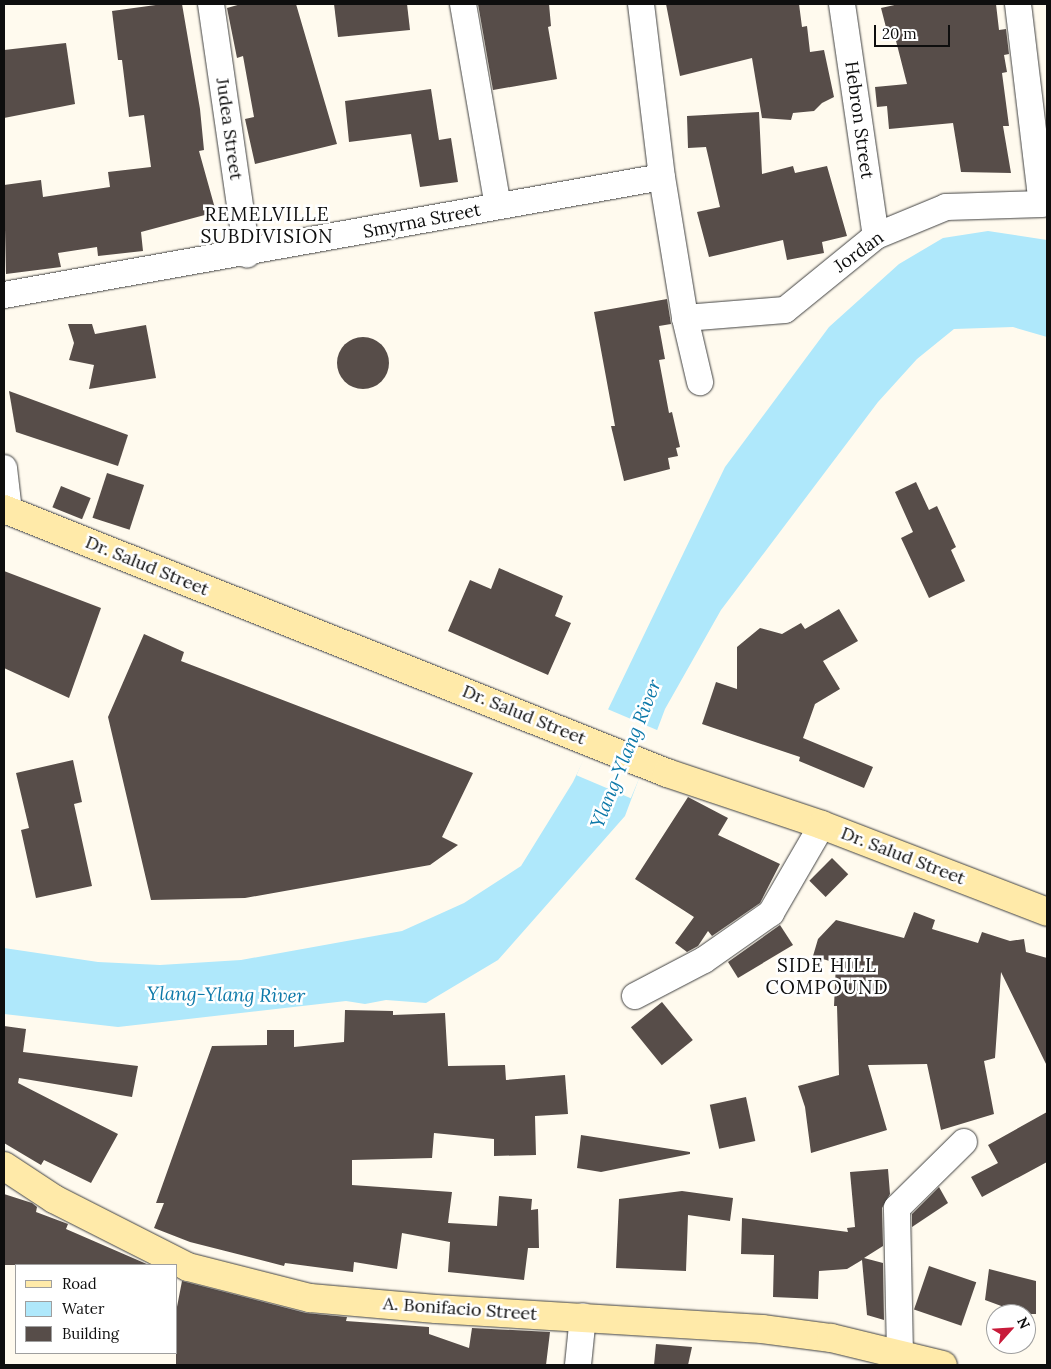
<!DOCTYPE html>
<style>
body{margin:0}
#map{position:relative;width:1051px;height:1369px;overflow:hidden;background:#fffaee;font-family:Lora,serif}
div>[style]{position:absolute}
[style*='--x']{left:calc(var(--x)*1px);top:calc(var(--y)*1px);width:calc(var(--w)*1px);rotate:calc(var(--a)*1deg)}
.water>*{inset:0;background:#afe8fb}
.pier>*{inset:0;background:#fffaee;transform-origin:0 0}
.building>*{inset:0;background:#574d49;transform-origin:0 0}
.round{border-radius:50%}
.roads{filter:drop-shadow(0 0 1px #414141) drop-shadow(0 0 1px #414141)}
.minor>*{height:26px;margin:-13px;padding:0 13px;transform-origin:13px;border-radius:13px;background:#fff}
.secondary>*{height:28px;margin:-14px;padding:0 14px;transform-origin:14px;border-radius:14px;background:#ffeaa9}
span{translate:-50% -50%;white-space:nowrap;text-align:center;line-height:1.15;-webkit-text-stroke:5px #fff;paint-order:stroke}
.street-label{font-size:18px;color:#0e0e0e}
.neighbourhood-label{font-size:19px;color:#0e0e0e;letter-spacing:1px}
.water-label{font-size:19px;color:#0d79a9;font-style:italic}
.frame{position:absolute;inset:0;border:5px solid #0e0e0e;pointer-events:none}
.legend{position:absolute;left:15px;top:1264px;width:162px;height:90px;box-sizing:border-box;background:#fff;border:1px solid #9f9f9f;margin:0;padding:6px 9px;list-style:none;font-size:15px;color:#0e0e0e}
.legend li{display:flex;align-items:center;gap:10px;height:25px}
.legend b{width:25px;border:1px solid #9f9f9f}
.north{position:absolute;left:986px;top:1304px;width:50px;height:50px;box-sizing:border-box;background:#fff;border:1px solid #9f9f9f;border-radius:50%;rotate:64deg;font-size:14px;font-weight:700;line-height:20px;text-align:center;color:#0e0e0e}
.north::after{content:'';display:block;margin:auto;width:18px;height:22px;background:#c81b3a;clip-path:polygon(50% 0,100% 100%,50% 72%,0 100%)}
.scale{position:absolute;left:874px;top:25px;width:76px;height:22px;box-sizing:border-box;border:2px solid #0e0e0e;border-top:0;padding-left:6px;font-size:15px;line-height:18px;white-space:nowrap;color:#0e0e0e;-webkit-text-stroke:4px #fff;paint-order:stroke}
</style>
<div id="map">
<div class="water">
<i style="clip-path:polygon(988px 231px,1047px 240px,1047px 337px,1013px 327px,954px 329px,917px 359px,878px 402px,721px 610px,665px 709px,625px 816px,498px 960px,426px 1003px,386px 1000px,365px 1004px,346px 1001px,118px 1027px,4px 1014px,4px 948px,98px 962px,160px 965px,241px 960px,402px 931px,464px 903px,521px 866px,573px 782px,725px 467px,829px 327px,899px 264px,943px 238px)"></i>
</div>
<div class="pier">
<i style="left:605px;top:708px;width:59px;height:73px;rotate:23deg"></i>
</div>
<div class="building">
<i style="clip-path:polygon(163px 4px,182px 4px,200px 109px,204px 150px,199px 151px,216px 212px,141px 232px,143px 251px,98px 256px,97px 247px,58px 253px,61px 267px,6px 274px,4px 185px,41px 180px,43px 197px,110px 187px,108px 172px,151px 167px,144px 115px,129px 117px,122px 60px,118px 60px,112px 11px)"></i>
<i style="clip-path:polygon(241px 4px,296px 4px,337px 144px,255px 164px,245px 119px,254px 117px,243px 56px,237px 58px,227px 8px)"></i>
<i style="clip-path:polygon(334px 4px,407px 4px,410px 30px,338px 37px)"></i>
<i style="clip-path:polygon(478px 4px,549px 4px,551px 26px,548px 27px,557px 79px,493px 90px)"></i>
<i style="clip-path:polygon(666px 4px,799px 4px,802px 27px,807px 26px,810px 52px,824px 50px,834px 97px,822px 103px,814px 111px,793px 113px,791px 120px,762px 118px,752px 58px,680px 76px)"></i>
<i style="clip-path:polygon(899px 4px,996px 4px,999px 30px,1006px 29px,1009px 54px,1004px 55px,1007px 72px,1002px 73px,1009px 126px,1003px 126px,1011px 173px,961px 172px,953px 123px,889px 129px,887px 106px,877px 107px,875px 87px,907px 84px,895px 37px,889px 39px,881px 8px)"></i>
<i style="clip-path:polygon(66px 43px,75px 104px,4px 118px,4px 50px)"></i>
<i style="clip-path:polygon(431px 89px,439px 140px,451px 138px,458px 182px,420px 187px,411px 134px,349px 142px,345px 101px)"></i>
<i style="clip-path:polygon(759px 112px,762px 174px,793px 166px,795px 173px,827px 166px,847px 236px,822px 242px,824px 253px,787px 260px,783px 240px,709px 257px,697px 212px,720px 207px,706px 147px,688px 148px,687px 116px)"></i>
<i style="clip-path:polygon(667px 299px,671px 324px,659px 326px,665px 359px,659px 360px,669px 413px,672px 412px,680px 447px,676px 448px,678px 456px,668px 458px,670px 469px,624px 481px,611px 426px,615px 426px,594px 312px)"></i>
<i style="clip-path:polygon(68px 324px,92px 324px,95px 334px,146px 325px,156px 378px,89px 389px,94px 365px,69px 360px,74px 343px)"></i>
<i class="round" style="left:337px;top:337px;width:52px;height:52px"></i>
<i style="clip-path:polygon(9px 391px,128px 435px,118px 466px,16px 432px)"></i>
<i style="left:107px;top:473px;width:39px;height:47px;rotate:18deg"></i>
<i style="clip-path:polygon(916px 482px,929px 510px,937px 506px,956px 547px,951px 550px,965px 581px,929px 598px,901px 538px,913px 532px,895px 492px)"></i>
<i style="left:61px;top:486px;width:32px;height:23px;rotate:22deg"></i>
<i style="clip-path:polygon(499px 568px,563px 596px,555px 616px,571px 623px,548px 675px,448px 631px,470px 580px,491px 589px)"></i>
<i style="clip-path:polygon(4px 571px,101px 608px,69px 698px,4px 668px)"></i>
<i style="clip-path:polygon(839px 609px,858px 641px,823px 661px,840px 689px,815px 704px,803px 738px,873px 767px,864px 788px,799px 761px,800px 757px,702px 724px,716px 682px,737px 689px,737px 647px,760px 628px,782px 634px,801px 623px,805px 629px)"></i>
<i style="clip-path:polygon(144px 634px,184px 652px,181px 661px,473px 773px,442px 837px,458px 845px,430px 865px,245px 898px,151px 900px,108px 717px)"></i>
<i style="clip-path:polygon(73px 760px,82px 802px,74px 804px,92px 886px,36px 898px,21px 830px,29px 828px,16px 773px)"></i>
<i style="clip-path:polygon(688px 797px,728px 818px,718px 835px,780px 864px,760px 903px,712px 936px,708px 931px,698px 946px,687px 952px,675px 943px,694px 917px,635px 879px)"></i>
<i style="left:832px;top:858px;width:23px;height:32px;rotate:45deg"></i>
<i style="clip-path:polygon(914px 912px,935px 920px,932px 929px,978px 943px,982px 932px,1010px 941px,1024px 939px,1026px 952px,1047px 958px,1047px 1066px,1001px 972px,995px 1058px,984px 1061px,994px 1114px,941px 1130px,927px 1064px,868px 1065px,887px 1130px,811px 1153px,805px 1107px,798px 1086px,839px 1075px,837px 1006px,834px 1006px,836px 963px,813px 956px,818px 939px,836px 920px,904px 938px)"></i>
<i style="clip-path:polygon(780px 925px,793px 945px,738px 978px,728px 962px)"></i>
<i style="left:662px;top:1002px;width:49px;height:40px;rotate:51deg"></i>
<i style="clip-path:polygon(345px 1010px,393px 1011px,393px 1015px,445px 1013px,448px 1066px,505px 1065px,506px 1080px,565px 1075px,568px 1114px,535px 1116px,536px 1155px,494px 1156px,494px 1139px,434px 1133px,432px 1158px,352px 1160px,352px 1185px,452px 1192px,448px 1223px,497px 1226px,499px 1196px,532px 1199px,531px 1210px,538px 1209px,539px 1248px,528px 1248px,524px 1280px,448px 1272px,450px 1242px,402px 1233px,397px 1269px,354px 1262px,353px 1272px,285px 1263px,284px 1266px,190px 1242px,154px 1228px,164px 1203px,156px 1203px,212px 1046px,267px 1045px,267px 1030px,294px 1030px,294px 1047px,344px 1042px)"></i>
<i style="clip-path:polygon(4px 1026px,26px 1029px,23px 1052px,138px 1066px,132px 1097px,19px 1078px,18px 1083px,118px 1134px,91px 1183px,44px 1160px,41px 1165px,4px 1143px)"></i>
<i style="left:746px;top:1097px;width:45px;height:37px;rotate:78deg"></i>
<i style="clip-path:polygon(1047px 1112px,1047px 1162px,982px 1197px,971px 1177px,998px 1163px,988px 1145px)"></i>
<i style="clip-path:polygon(581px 1135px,690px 1152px,690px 1154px,601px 1172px,577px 1168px)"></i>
<i style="clip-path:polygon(888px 1169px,890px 1194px,882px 1208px,883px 1246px,864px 1258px,883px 1263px,884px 1320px,867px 1315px,862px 1260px,847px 1269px,819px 1271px,818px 1299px,773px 1297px,774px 1255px,741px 1254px,742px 1218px,848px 1232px,847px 1228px,855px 1227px,850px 1172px)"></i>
<i style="clip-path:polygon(939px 1187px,948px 1203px,912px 1227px,912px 1214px)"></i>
<i style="clip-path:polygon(682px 1191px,733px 1198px,730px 1221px,688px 1215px,686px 1271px,616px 1268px,619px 1199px)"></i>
<i style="clip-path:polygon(4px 1194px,32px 1203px,37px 1207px,36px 1212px,68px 1224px,66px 1229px,149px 1265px,4px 1265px)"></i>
<i style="left:929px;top:1266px;width:50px;height:46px;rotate:19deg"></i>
<i style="clip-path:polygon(989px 1269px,1036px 1281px,1036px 1314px,1004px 1314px,1004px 1307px,985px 1300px)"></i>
<i style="clip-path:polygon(182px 1281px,306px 1313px,347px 1317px,346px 1321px,429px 1327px,429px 1334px,469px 1348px,472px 1328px,550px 1332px,546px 1365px,176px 1365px,176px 1312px)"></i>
<i style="clip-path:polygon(656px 1344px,692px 1347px,688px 1365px,654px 1365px)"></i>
</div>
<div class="roads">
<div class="minor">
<i style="--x:211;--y:4;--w:253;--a:81.8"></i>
<i style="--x:463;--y:4;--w:205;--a:80.2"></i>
<i style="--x:641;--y:4;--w:174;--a:83.1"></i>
<i style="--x:662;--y:177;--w:143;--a:80.7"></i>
<i style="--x:685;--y:318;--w:66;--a:76.8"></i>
<i style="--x:842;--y:4;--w:234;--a:81.7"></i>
<i style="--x:1018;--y:4;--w:201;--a:83.2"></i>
<i style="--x:4;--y:295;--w:668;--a:-10.17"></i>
<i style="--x:685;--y:318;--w:100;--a:-4.6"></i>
<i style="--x:785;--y:310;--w:117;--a:-39.1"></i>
<i style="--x:876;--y:236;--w:76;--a:-22.5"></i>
<i style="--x:946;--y:207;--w:96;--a:-1.8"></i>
<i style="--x:4;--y:468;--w:43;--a:83.4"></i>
<i style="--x:635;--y:996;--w:78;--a:-27.6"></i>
<i style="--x:704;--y:960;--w:82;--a:-35"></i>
<i style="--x:771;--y:913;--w:102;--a:-59.9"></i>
<i style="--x:900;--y:1354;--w:146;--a:-91.2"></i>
<i style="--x:897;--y:1208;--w:94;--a:-44.6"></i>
<i style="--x:578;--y:1365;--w:49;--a:-84.2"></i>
</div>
<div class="secondary">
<i style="--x:4;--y:509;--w:714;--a:21.71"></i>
<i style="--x:667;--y:773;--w:163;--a:18.5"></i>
<i style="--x:822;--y:825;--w:241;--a:21.1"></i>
<i style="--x:4;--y:1166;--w:60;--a:33.4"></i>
<i style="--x:54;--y:1199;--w:150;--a:26.9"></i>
<i style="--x:188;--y:1267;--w:126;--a:14.3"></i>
<i style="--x:310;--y:1298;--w:126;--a:5"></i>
<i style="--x:436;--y:1309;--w:327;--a:3.5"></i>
<i style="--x:762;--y:1329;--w:70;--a:7.4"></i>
<i style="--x:831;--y:1338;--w:115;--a:13.6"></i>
</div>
</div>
<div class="street-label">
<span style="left:859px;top:120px;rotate:82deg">Hebron Street</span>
<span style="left:229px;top:129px;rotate:82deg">Judea Street</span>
<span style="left:422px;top:221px;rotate:-11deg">Smyrna Street</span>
<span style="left:859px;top:252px;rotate:-36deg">Jordan</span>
<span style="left:147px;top:566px;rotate:22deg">Dr. Salud Street</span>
<span style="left:524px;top:715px;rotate:22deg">Dr. Salud Street</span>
<span style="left:903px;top:856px;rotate:21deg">Dr. Salud Street</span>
<span style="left:460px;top:1309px;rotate:4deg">A. Bonifacio Street</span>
</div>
<div class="neighbourhood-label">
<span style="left:267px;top:226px">REMELVILLE<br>SUBDIVISION</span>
<span style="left:827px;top:977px">SIDE HILL<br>COMPOUND</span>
</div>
<div class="water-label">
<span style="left:626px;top:754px;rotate:-68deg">Ylang-Ylang River</span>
<span style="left:226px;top:995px;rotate:1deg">Ylang-Ylang River</span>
</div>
<div class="frame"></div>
<ul class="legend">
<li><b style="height:6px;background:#ffeaa9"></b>Road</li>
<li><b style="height:14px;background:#afe8fb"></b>Water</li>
<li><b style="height:14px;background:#574d49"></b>Building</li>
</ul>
<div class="north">N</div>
<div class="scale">20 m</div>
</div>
